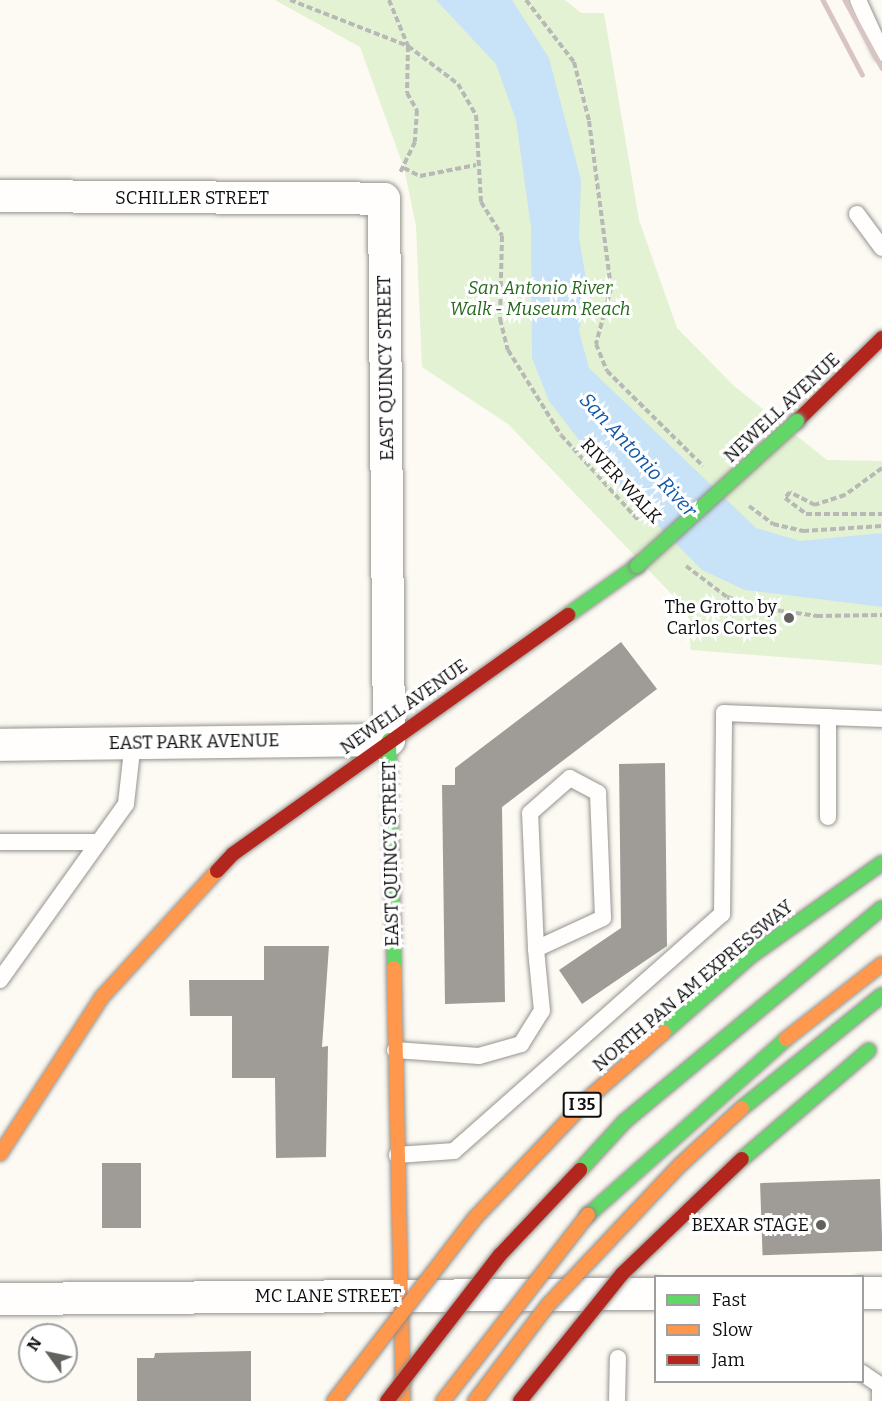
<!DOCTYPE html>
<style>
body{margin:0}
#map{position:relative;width:882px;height:1401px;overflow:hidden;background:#fcfaf2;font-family:Bitter,serif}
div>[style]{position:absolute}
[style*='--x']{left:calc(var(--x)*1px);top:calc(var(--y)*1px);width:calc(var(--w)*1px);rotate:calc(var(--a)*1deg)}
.green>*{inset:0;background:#e2f2d2}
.water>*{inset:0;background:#c8e2f7}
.building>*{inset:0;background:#9f9c98;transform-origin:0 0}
.path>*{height:4px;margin-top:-2px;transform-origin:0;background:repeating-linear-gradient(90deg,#b8b8b6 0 6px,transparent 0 9px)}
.roads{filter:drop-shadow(0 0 2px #959491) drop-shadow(0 0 2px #959491)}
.lane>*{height:16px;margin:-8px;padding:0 8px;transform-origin:8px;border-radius:8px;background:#fffefd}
.street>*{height:32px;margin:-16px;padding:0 16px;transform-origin:16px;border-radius:16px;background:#fffefd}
.fast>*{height:14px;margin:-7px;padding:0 7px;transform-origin:7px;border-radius:7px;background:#63d668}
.slow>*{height:14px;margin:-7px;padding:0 7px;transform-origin:7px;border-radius:7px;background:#ff974d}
.jam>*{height:14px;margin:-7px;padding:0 7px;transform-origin:7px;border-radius:7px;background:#b3261e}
.rail>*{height:4.5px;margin:-2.25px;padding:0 2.25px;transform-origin:2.25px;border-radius:2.25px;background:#d8c5c3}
.bridges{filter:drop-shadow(0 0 2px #8c8b87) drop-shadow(0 0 2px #8c8b87)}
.fast-bridge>*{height:14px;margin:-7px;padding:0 7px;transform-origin:7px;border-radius:7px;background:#63d668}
.slow-bridge>*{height:14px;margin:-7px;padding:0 7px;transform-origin:7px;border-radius:7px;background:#ff974d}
.jam-bridge>*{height:14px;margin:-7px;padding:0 7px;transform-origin:7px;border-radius:7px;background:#b3261e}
.dots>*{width:16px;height:16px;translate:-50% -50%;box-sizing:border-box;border:3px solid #fff;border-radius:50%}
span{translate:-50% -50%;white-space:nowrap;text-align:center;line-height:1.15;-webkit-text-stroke:6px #fff;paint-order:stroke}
.shield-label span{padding:2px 4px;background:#fff;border:2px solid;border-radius:4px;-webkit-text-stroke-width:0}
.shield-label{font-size:16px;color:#0e0e0e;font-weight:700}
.street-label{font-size:18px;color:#0e0e0e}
.park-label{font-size:18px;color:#24691b;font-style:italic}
.poi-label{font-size:18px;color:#0e0e0e}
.right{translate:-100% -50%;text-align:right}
.water-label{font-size:20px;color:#1157a6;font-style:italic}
.legend{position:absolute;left:654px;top:1275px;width:210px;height:108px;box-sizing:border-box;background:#fff;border:2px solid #9f9f9f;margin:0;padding:8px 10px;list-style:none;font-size:18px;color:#0e0e0e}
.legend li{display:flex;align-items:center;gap:12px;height:30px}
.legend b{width:30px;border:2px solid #9f9f9f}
.north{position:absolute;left:18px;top:1323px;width:60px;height:60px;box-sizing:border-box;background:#fff;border:2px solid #9f9f9f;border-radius:50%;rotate:303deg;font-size:16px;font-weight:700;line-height:24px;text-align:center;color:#0e0e0e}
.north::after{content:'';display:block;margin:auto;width:21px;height:27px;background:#61615e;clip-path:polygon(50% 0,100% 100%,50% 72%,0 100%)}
</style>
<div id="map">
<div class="green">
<i style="clip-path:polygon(275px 0,565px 0,581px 13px,604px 13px,639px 220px,677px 328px,734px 386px,827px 460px,882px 461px,882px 665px,691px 650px,686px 609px,508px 424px,422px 367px,416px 226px,404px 168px,360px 47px)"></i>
</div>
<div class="water">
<i style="clip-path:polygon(436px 0,512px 0,549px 58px,581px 180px,579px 237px,587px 286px,579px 331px,589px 368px,756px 528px,800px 541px,882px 533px,882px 607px,745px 590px,702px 570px,599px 466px,549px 401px,532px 358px,531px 227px,516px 120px,496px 64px)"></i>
</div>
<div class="building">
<i style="clip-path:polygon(621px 642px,657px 689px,502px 807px,505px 1002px,445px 1004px,442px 785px,455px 785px,455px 768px)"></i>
<i style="clip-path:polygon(665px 763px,667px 946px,582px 1004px,559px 970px,621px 928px,619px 764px)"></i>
<i style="clip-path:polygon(264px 946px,329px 946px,322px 1047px,328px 1046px,326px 1157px,276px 1158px,275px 1078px,232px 1078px,232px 1016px,190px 1016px,189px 980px,264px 980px)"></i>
<i style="left:141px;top:1163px;width:65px;height:39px;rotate:90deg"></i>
<i style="left:880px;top:1179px;width:72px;height:120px;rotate:88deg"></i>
<i style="clip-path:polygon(251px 1351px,251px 1401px,137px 1401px,137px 1358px,154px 1358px,155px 1353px)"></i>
</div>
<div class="path">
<i style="--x:290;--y:0;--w:127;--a:21.3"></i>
<i style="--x:408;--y:46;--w:47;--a:91.2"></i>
<i style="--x:407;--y:93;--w:20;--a:60"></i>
<i style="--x:417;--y:110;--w:32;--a:94"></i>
<i style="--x:415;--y:142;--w:34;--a:116"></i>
<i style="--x:389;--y:0;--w:50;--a:67.6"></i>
<i style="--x:408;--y:46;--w:63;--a:37.2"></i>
<i style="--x:458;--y:84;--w:36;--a:60"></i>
<i style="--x:476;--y:115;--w:87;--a:86.7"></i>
<i style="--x:481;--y:202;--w:40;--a:58"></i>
<i style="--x:502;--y:236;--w:83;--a:91.4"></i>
<i style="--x:500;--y:319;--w:32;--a:76"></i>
<i style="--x:508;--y:350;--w:100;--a:58.1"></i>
<i style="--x:561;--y:435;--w:116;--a:47.8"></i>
<i style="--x:526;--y:0;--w:78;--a:52.3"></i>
<i style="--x:574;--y:62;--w:61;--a:75.7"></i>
<i style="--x:589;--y:121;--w:168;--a:82.5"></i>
<i style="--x:611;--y:288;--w:58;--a:105"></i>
<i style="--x:596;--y:344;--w:29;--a:68"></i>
<i style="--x:607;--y:371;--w:135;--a:44.7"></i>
<i style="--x:404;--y:168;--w:18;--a:27"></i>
<i style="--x:420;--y:176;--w:57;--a:-11.1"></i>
<i style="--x:882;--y:468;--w:46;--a:143.9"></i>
<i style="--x:845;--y:495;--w:32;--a:162"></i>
<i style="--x:815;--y:505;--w:28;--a:-153"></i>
<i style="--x:790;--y:492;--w:8;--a:130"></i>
<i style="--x:785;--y:498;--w:26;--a:37"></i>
<i style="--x:806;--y:514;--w:76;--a:0"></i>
<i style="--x:749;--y:506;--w:30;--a:37"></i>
<i style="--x:773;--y:524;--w:31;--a:13"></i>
<i style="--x:803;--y:531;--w:79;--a:-3.6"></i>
<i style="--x:686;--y:566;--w:51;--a:37.1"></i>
<i style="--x:727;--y:597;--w:35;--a:18"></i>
<i style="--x:760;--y:608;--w:58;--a:8"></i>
<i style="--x:817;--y:616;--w:65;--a:-0.9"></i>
</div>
<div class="roads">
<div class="lane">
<i style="--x:858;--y:0;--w:58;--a:65.6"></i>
<i style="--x:857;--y:214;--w:42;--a:53.7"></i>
<i style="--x:828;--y:717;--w:100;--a:90"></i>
<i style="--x:0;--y:842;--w:98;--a:0"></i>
<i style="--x:0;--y:980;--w:216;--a:-54.4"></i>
<i style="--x:126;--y:804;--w:62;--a:-83.6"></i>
<i style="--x:395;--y:1050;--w:84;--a:4.1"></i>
<i style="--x:479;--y:1056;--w:44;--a:-15.9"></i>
<i style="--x:521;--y:1044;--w:39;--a:-58"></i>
<i style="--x:542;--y:1011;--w:51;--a:-95.6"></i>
<i style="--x:537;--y:960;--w:11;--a:-95"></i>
<i style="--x:536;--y:949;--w:136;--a:-92.5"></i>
<i style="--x:530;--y:813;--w:53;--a:-41.2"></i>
<i style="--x:570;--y:778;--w:32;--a:28"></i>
<i style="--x:598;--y:793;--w:125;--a:87.7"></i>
<i style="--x:603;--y:918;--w:74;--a:155.2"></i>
<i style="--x:397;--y:1155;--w:57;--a:-4"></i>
<i style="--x:454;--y:1151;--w:358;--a:-41.5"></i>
<i style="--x:722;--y:914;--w:201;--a:-89.4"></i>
<i style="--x:724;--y:713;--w:158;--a:2.2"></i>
<i style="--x:862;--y:1373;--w:22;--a:34"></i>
<i style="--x:880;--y:1385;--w:16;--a:90"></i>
<i style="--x:617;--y:1401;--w:43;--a:-88.7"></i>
</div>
<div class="street">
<i style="--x:0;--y:196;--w:384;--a:0.4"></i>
<i style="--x:384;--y:199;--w:541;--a:89.47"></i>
<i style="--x:389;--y:740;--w:389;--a:179.3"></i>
<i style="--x:862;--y:1293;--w:20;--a:0"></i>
<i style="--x:0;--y:1299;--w:656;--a:-0.44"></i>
</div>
<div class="fast">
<i style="--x:568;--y:615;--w:85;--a:-35.4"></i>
<i style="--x:389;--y:740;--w:228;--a:88.7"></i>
<i style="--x:588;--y:1215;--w:265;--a:-41.6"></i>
</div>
<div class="slow">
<i style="--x:394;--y:968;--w:433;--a:88.8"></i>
<i style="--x:786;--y:1039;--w:122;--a:-38"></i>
<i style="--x:0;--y:1154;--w:187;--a:-57"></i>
<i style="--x:102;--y:997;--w:171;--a:-47.6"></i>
</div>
<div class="jam">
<i style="--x:797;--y:421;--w:119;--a:-44.3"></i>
<i style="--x:217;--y:871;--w:23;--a:-47"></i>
<i style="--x:233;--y:854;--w:412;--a:-35.5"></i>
</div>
</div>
<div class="rail">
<i style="--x:823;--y:0;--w:84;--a:62.2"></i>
<i style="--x:845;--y:0;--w:77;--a:61.4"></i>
</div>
<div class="bridges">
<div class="fast-bridge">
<i style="--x:637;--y:566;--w:216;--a:-42.2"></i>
<i style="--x:664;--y:1032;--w:117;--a:-41.2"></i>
<i style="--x:752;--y:955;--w:159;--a:-35.3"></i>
<i style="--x:742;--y:1108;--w:180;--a:-38.9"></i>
<i style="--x:742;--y:1159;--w:167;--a:-40.6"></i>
<i style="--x:580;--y:1170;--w:65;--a:-47.5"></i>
<i style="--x:624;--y:1122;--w:335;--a:-39.7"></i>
</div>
<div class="slow-bridge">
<i style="--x:334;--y:1401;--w:230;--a:-52.4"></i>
<i style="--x:474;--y:1219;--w:170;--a:-46.4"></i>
<i style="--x:591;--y:1096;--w:97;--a:-41.2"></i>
<i style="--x:443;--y:1401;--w:236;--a:-52.1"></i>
<i style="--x:475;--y:1401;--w:121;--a:-52.8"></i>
<i style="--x:548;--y:1305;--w:192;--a:-46.7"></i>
<i style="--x:680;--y:1165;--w:84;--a:-42.6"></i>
</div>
<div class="jam-bridge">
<i style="--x:387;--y:1401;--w:185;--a:-52.3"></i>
<i style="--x:500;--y:1255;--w:117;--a:-46.7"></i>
<i style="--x:520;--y:1401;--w:163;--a:-51.2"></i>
<i style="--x:622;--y:1274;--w:166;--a:-43.8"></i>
</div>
</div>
<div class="dots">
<i style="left:789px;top:618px;background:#61615e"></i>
<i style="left:821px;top:1225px;background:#61615e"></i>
</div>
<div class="shield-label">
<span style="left:582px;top:1105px">I 35</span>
</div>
<div class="street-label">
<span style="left:192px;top:198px">SCHILLER STREET</span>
<span style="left:386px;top:368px;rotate:-91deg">EAST QUINCY STREET</span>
<span style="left:782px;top:408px;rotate:-43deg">NEWELL AVENUE</span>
<span style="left:621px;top:481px;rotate:47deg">RIVER WALK</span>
<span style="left:404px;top:707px;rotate:-35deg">NEWELL AVENUE</span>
<span style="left:194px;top:742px;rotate:-1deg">EAST PARK AVENUE</span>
<span style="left:391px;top:854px;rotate:-91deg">EAST QUINCY STREET</span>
<span style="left:693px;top:986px;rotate:-40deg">NORTH PAN AM EXPRESSWAY</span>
<span style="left:328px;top:1296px">MC LANE STREET</span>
</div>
<div class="park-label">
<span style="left:540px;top:299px">San Antonio River<br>Walk - Museum Reach</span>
</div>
<div class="poi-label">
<span class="right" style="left:777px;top:618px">The Grotto by<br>Carlos Cortes</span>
<span class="right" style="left:809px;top:1225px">BEXAR STAGE</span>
</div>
<div class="water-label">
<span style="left:638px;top:455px;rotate:47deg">San Antonio River</span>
</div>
<ul class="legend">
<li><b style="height:8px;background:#63d668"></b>Fast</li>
<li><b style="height:8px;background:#ff974d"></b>Slow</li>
<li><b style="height:8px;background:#b3261e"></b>Jam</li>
</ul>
<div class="north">N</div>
</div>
